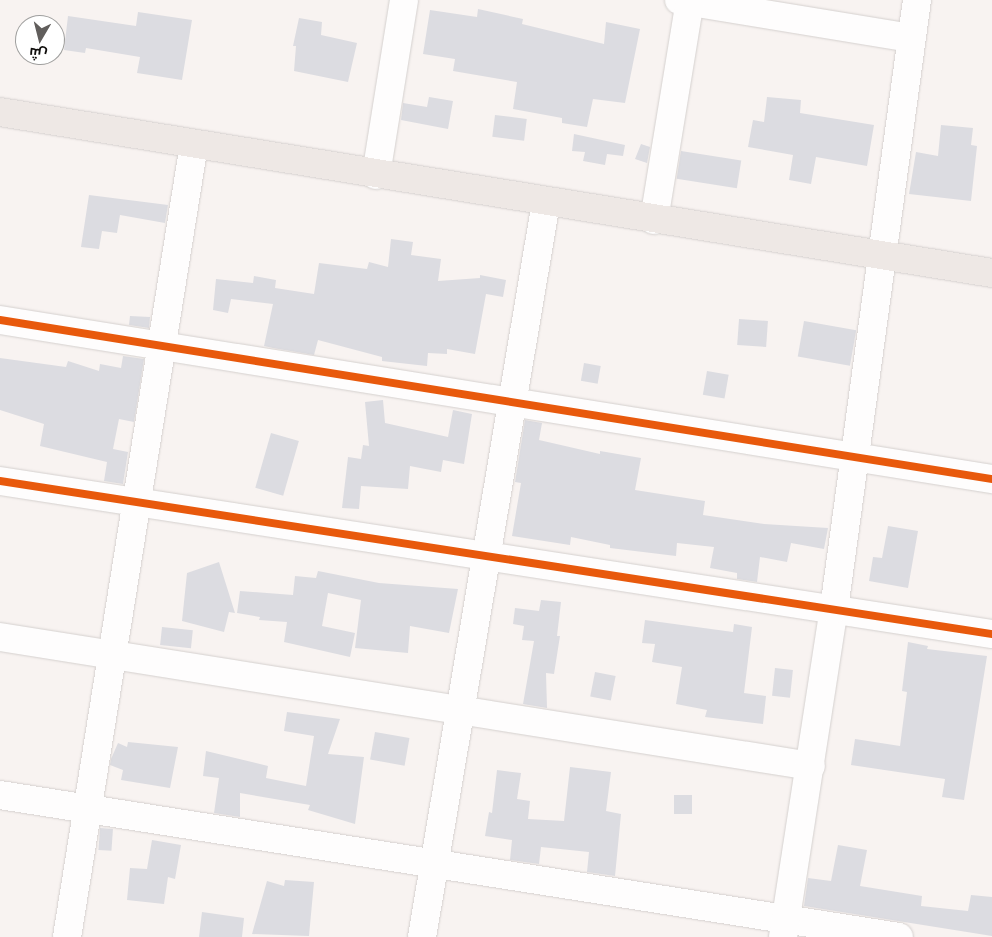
<!DOCTYPE html>
<meta charset="utf-8">
<style>
body{margin:0}
#map{position:relative;width:992px;height:937px;overflow:hidden;background:#f8f3f1;font-family:"Work Sans",Cairo,sans-serif}
div>[style]{position:absolute}
[style*='--x']{left:calc(var(--x)*1px);top:calc(var(--y)*1px);width:calc(var(--w)*1px);rotate:calc(var(--a)*1deg)}
.building>*{inset:0;background:#dcdce1;transform-origin:0 0}
.roads{filter:drop-shadow(0 0 1px #d4d0ce) drop-shadow(0 0 1px #d4d0ce)}
.minor>*{height:28px;margin:-14px;padding:0 14px;transform-origin:14px;border-radius:14px;background:#fefdfd}
.major>*{height:28px;margin:-14px;padding:0 14px;transform-origin:14px;border-radius:14px;background:#eee8e5}
.cycleway>*{height:8px;margin:-4px;padding:0 4px;transform-origin:4px;border-radius:4px;background:#e8590c}
span{translate:-50% -50%;white-space:nowrap;text-align:center;line-height:1.15;-webkit-text-stroke:4px #fff;paint-order:stroke}
.north{position:absolute;left:15px;top:15px;width:50px;height:50px;box-sizing:border-box;background:#fff;border:1px solid #9f9f9e;border-radius:50%;rotate:188deg;font-size:14px;font-weight:700;line-height:20px;text-align:center;color:#100e0c}
.north::after{content:'';display:block;margin:auto;width:18px;height:22px;background:#615e5c;clip-path:polygon(50% 0,100% 100%,50% 72%,0 100%)}
</style>
<div id="map">
<div class="building">
<i style="clip-path:polygon(478px 9px,523px 19px,522px 24px,604px 44px,606px 22px,640px 29px,625px 103px,593px 99px,587px 127px,562px 123px,562px 118px,513px 109px,517px 82px,453px 71px,455px 59px,423px 54px,430px 10px,477px 17px)"></i>
<i style="clip-path:polygon(138px 12px,192px 20px,182px 80px,137px 73px,140px 57px,86px 48px,85px 53px,64px 50px,68px 16px,136px 26px)"></i>
<i style="clip-path:polygon(299px 18px,322px 22px,321px 35px,357px 43px,348px 82px,294px 71px,296px 46px,293px 46px)"></i>
<i style="clip-path:polygon(429px 97px,453px 101px,448px 129px,401px 120px,403px 103px,427px 107px)"></i>
<i style="clip-path:polygon(767px 97px,801px 100px,800px 113px,874px 125px,867px 166px,816px 157px,811px 184px,789px 180px,793px 155px,748px 147px,753px 120px,764px 122px)"></i>
<i style="left:495px;top:115px;width:32px;height:22px;rotate:7deg"></i>
<i style="clip-path:polygon(941px 125px,973px 128px,971px 145px,977px 146px,971px 201px,909px 194px,916px 152px,938px 156px)"></i>
<i style="clip-path:polygon(574px 134px,625px 145px,623px 156px,607px 154px,605px 165px,583px 161px,585px 152px,572px 151px)"></i>
<i style="clip-path:polygon(641px 144px,650px 147px,647px 163px,635px 159px)"></i>
<i style="left:681px;top:151px;width:61px;height:28px;rotate:9deg"></i>
<i style="clip-path:polygon(89px 195px,168px 205px,165px 223px,120px 215px,117px 233px,102px 231px,99px 249px,81px 247px)"></i>
<i style="clip-path:polygon(391px 239px,413px 242px,411px 255px,441px 259px,438px 281px,480px 278px,480px 275px,506px 280px,503px 297px,486px 294px,475px 354px,447px 349px,447px 354px,428px 353px,427px 366px,382px 361px,382px 357px,318px 340px,314px 355px,273px 348px,264px 346px,273px 304px,231px 299px,228px 313px,213px 310px,216px 279px,253px 283px,254px 276px,276px 280px,275px 288px,314px 294px,319px 263px,367px 269px,369px 262px,388px 267px)"></i>
<i style="clip-path:polygon(130px 316px,150px 317px,149px 328px,129px 325px)"></i>
<i style="left:739px;top:319px;width:29px;height:26px;rotate:4deg"></i>
<i style="left:804px;top:321px;width:53px;height:36px;rotate:10deg"></i>
<i style="clip-path:polygon(123px 356px,144px 359px,134px 422px,119px 419px,113px 449px,128px 452px,123px 484px,104px 481px,107px 462px,40px 446px,44px 424px,0 410px,0 358px,66px 367px,68px 361px,99px 371px,100px 364px,121px 368px)"></i>
<i style="left:584px;top:363px;width:17px;height:18px;rotate:10deg"></i>
<i style="left:707px;top:371px;width:22px;height:24px;rotate:10deg"></i>
<i style="clip-path:polygon(383px 400px,385px 423px,448px 437px,453px 410px,472px 414px,464px 464px,443px 460px,441px 472px,410px 466px,408px 489px,361px 486px,359px 509px,342px 508px,348px 457px,361px 459px,363px 445px,369px 446px,365px 402px)"></i>
<i style="clip-path:polygon(525px 420px,542px 423px,539px 440px,600px 454px,600px 451px,641px 458px,635px 490px,705px 501px,703px 515px,764px 524px,828px 528px,824px 549px,791px 543px,787px 562px,760px 557px,757px 582px,737px 579px,737px 573px,710px 568px,714px 547px,677px 543px,676px 556px,610px 548px,610px 545px,571px 537px,570px 545px,512px 536px,521px 483px,515px 482px)"></i>
<i style="left:271px;top:433px;width:29px;height:57px;rotate:16deg"></i>
<i style="clip-path:polygon(888px 526px,918px 531px,908px 588px,869px 581px,873px 557px,882px 558px)"></i>
<i style="clip-path:polygon(219px 562px,235px 613px,229px 612px,224px 632px,182px 621px,187px 573px)"></i>
<i style="clip-path:polygon(318px 571px,379px 583px,458px 589px,449px 633px,410px 626px,408px 653px,355px 648px,361px 600px,328px 593px,322px 626px,355px 633px,350px 657px,284px 642px,287px 622px,259px 620px,260px 617px,237px 613px,240px 591px,293px 595px,295px 576px,316px 578px)"></i>
<i style="clip-path:polygon(541px 600px,561px 602px,557px 636px,560px 636px,554px 674px,546px 673px,547px 708px,523px 704px,534px 641px,522px 640px,524px 626px,513px 624px,515px 608px,539px 611px)"></i>
<i style="clip-path:polygon(645px 620px,733px 632px,734px 624px,752px 627px,744px 693px,766px 696px,763px 724px,705px 717px,707px 710px,676px 704px,682px 667px,652px 662px,655px 644px,642px 643px)"></i>
<i style="left:162px;top:627px;width:31px;height:18px;rotate:6deg"></i>
<i style="clip-path:polygon(908px 642px,928px 646px,927px 649px,987px 656px,964px 800px,942px 797px,945px 779px,851px 765px,855px 739px,900px 746px,907px 692px,902px 691px)"></i>
<i style="left:775px;top:668px;width:18px;height:28px;rotate:6deg"></i>
<i style="left:595px;top:672px;width:21px;height:25px;rotate:11deg"></i>
<i style="clip-path:polygon(287px 712px,340px 719px,328px 754px,364px 757px,355px 824px,308px 810px,310px 805px,240px 793px,240px 817px,214px 813px,219px 778px,203px 776px,206px 751px,268px 766px,266px 778px,306px 786px,314px 736px,284px 731px)"></i>
<i style="left:375px;top:732px;width:35px;height:28px;rotate:10deg"></i>
<i style="clip-path:polygon(128px 742px,178px 747px,170px 788px,121px 780px,123px 770px,110px 765px,111px 759px,118px 743px,127px 747px)"></i>
<i style="clip-path:polygon(570px 767px,611px 772px,606px 811px,621px 814px,615px 876px,587px 872px,589px 852px,541px 847px,539px 864px,510px 860px,512px 840px,485px 836px,489px 812px,492px 813px,497px 770px,521px 773px,517px 799px,530px 801px,528px 819px,564px 821px)"></i>
<i style="left:692px;top:795px;width:19px;height:18px;rotate:90deg"></i>
<i style="left:100px;top:828px;width:13px;height:22px;rotate:4deg"></i>
<i style="clip-path:polygon(152px 840px,181px 845px,175px 879px,168px 877px,164px 904px,127px 900px,130px 868px,147px 869px)"></i>
<i style="clip-path:polygon(838px 845px,867px 850px,860px 886px,922px 896px,921px 906px,968px 911px,971px 895px,992px 897px,992px 936px,804px 906px,808px 878px,831px 881px)"></i>
<i style="clip-path:polygon(285px 880px,314px 882px,309px 936px,252px 934px,267px 881px,284px 886px)"></i>
<i style="clip-path:polygon(202px 912px,244px 918px,242px 937px,199px 937px)"></i>
</div>
<div class="roads">
<div class="minor">
<i style="--x:679;--y:0;--w:234;--a:9.3"></i>
<i style="--x:376;--y:175;--w:177;--a:-80.9"></i>
<i style="--x:654;--y:220;--w:223;--a:-80.7"></i>
<i style="--x:0;--y:320;--w:1005;--a:9.11"></i>
<i style="--x:0;--y:481;--w:1004;--a:8.77"></i>
<i style="--x:0;--y:637;--w:821;--a:9.04"></i>
<i style="--x:0;--y:795;--w:910;--a:8.98"></i>
<i style="--x:67;--y:937;--w:803;--a:-80.9"></i>
<i style="--x:422;--y:937;--w:745;--a:-80.42"></i>
<i style="--x:783;--y:937;--w:332;--a:-81.2"></i>
<i style="--x:834;--y:609;--w:615;--a:-82.24"></i>
</div>
<div class="major">
<i style="--x:0;--y:112;--w:1005;--a:9.22"></i>
</div>
</div>
<div class="cycleway">
<i style="--x:0;--y:320;--w:1005;--a:9.11"></i>
<i style="--x:0;--y:481;--w:1004;--a:8.77"></i>
</div>
<div class="north">ش</div>
</div>
